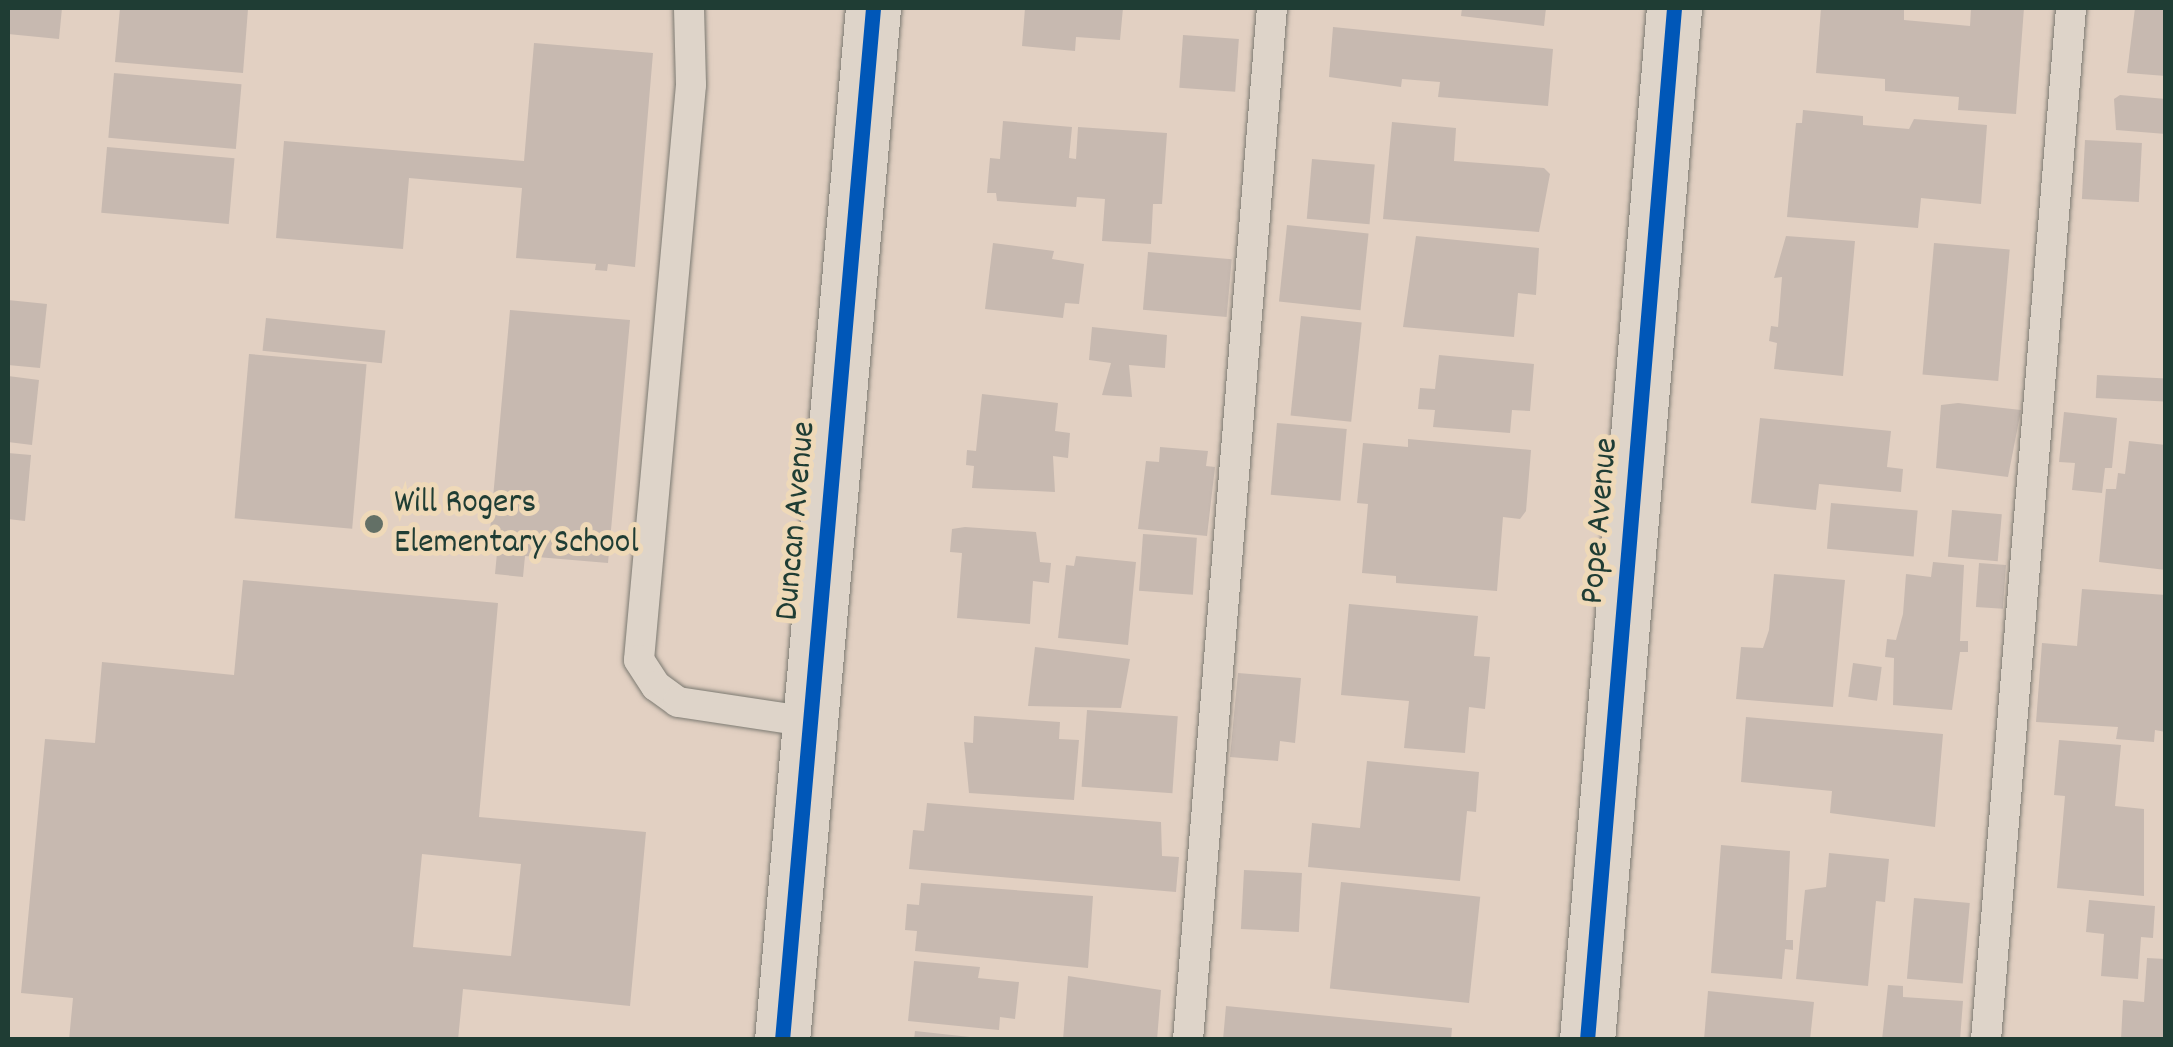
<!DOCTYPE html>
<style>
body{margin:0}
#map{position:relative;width:2173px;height:1047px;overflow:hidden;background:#e2d0c2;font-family:Dekko,sans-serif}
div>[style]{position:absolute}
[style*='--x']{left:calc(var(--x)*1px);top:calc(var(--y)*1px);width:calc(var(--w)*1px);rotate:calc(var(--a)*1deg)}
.building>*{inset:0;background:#c7b9b0;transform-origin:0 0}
.roads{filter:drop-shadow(0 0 2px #7c7a72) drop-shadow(0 0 2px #7c7a72)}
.lane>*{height:30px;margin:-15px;padding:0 15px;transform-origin:15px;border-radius:15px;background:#ded4c9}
.street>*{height:55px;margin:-27.5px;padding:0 27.5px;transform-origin:27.5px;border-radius:27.5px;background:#ded4c9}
.cycleway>*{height:15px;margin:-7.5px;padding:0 7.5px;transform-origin:7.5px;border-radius:7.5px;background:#0057b8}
.dots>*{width:28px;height:28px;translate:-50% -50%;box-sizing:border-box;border:5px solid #efd9b8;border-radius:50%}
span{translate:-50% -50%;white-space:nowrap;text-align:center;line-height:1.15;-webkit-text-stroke:10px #efd9b8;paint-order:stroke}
.poi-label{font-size:35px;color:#1f3d34}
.left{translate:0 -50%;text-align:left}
.street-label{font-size:35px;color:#1f3d34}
.frame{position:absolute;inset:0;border:10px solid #1f3d34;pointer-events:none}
</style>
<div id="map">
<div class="building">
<i style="clip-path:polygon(8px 8px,62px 8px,59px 39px,8px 34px)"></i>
<i style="clip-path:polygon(120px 8px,248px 9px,243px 73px,115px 62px)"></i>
<i style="clip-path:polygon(1025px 8px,1123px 8px,1120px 40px,1076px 37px,1075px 51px,1022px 46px)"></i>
<i style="clip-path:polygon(1462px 8px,1546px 8px,1544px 26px,1461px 16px)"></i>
<i style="clip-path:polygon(1821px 8px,1904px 8px,1904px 20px,1970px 26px,1971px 8px,2024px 8px,2016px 114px,1958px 110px,1959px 97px,1885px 91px,1885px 79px,1816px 73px)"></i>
<i style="clip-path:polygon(2135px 8px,2166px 8px,2166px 76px,2127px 73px)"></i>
<i style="clip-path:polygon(1333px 27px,1553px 49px,1548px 106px,1438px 97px,1440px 82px,1402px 79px,1401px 87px,1329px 77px)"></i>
<i style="left:1183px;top:35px;width:56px;height:53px;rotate:4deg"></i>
<i style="clip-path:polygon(534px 43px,653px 53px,635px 267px,608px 264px,607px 271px,595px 270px,596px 264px,516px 258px,522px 188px,409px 178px,403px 249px,276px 238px,284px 141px,524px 161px)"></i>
<i style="left:114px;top:73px;width:128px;height:65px;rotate:5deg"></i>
<i style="clip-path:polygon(2120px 95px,2166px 99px,2166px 134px,2116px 130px,2114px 99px)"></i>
<i style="clip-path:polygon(1803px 110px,1863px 116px,1863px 125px,1909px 129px,1914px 119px,1987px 125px,1981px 204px,1921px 198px,1918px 228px,1787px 217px,1796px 123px,1802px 123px)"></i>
<i style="clip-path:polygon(1003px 121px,1072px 127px,1069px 158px,1076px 159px,1078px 127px,1167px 133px,1162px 204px,1153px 204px,1151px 244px,1102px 241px,1105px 199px,1077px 197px,1076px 207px,997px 201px,996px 193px,987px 193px,990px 158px,1000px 159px)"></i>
<i style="clip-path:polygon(1392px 122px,1456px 128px,1454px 161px,1544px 168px,1550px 174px,1539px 232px,1383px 219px)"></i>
<i style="left:2085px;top:140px;width:57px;height:59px;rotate:3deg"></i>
<i style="left:107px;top:147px;width:128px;height:66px;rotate:5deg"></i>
<i style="left:1312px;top:159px;width:63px;height:60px;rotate:5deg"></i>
<i style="left:1287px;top:225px;width:82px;height:77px;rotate:6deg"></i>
<i style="clip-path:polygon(1416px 236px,1539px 248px,1536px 295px,1518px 293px,1514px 337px,1403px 327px)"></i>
<i style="clip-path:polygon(1786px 236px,1855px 241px,1843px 376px,1774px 369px,1777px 343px,1769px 341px,1771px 326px,1778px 327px,1782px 277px,1774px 278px)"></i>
<i style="clip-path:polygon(993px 243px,1054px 251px,1052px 259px,1084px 264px,1079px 304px,1065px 303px,1063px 318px,985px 309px)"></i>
<i style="left:1934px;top:243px;width:76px;height:132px;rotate:5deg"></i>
<i style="left:1148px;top:252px;width:84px;height:58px;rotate:5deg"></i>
<i style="clip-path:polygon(8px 300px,47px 304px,40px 368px,8px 365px)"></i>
<i style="clip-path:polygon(510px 310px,630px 320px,608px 563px,525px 556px,523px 577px,495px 574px,497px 553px,488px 553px)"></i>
<i style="left:1301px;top:316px;width:61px;height:100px;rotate:6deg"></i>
<i style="left:266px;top:318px;width:120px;height:33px;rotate:6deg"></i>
<i style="clip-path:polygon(1092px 327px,1167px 335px,1165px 368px,1129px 365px,1132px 397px,1102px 395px,1111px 363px,1089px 360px)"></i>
<i style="left:249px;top:354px;width:118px;height:165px;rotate:5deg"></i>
<i style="clip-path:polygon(1439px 355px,1534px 364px,1530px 411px,1512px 410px,1510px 433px,1433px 427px,1435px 410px,1418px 409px,1420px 388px,1435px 389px)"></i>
<i style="left:2097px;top:375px;width:69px;height:23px;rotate:3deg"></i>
<i style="clip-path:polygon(8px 376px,39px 380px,32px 445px,8px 442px)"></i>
<i style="clip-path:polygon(982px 394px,1058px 403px,1055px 431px,1070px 433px,1068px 458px,1053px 456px,1055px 492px,972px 488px,974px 466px,966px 465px,967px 450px,976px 451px)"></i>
<i style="clip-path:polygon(1958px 403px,2021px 410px,2008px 477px,1936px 468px,1941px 405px)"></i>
<i style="clip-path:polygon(2064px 412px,2117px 418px,2112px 468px,2105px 468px,2102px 493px,2072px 490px,2075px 463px,2059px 462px)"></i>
<i style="clip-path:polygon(1760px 418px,1891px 431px,1887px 467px,1903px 469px,1901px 492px,1819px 484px,1816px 510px,1751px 503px)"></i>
<i style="left:1277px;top:423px;width:70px;height:72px;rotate:5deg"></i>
<i style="clip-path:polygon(1408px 439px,1531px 450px,1526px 511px,1520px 519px,1503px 517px,1497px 591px,1396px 583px,1396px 576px,1362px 573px,1368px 504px,1357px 503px,1363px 443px,1408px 447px)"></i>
<i style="clip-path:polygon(2129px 441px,2166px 445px,2166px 570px,2099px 562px,2106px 489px,2116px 489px,2118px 473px,2125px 474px)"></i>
<i style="clip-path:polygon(1160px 447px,1208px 451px,1206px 466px,1215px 467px,1207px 536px,1138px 529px,1146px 461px,1159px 462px)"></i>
<i style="clip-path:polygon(8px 453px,31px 455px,25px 521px,8px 519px)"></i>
<i style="left:1831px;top:503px;width:87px;height:46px;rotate:5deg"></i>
<i style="left:1952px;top:510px;width:50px;height:47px;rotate:5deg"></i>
<i style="clip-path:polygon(965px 527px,1036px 532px,1040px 562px,1051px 563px,1049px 583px,1033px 581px,1030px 624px,957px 618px,962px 553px,950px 552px,952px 529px)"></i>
<i style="left:1143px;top:534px;width:54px;height:57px;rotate:4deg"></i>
<i style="clip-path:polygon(1076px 556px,1136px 562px,1128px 645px,1058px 638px,1066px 565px,1074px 566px)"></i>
<i style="clip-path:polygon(1933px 562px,1964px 565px,1960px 641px,1968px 641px,1968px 652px,1960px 652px,1952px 710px,1893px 705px,1894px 658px,1885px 657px,1887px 639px,1896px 640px,1903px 614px,1906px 574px,1931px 577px)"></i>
<i style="left:1979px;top:563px;width:27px;height:44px;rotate:4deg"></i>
<i style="clip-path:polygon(1774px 574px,1845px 580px,1833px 707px,1736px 699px,1741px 647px,1763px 648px,1769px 630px)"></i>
<i style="clip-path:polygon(evenodd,243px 580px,498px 603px,479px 817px,646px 832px,630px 1006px,463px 989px,458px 1040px,69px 1040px,73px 998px,21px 993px,45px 739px,95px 743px,102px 662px,234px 675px,243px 580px,422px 854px,521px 864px,511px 956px,413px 947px,422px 854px)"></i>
<i style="clip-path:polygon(2082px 589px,2166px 595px,2166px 732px,2155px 730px,2154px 742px,2116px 739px,2118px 727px,2036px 722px,2042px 643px,2077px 646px)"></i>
<i style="clip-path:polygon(1349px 604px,1478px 616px,1474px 656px,1490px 657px,1485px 709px,1469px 707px,1465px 753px,1404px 748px,1409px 701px,1341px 695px)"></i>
<i style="clip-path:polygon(1035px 647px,1130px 659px,1121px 708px,1028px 706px)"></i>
<i style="left:1853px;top:663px;width:29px;height:34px;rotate:8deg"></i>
<i style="clip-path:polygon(1238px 673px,1301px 678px,1295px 743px,1280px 741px,1278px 761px,1230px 757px)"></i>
<i style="left:1087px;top:710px;width:91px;height:77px;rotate:4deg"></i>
<i style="clip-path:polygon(974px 716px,1060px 722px,1059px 739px,1079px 740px,1074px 800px,969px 793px,964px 742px,973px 743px)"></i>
<i style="clip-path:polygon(1746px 717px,1943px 734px,1935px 827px,1830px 813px,1832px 791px,1741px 782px)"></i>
<i style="clip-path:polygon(2059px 740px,2121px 745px,2115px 806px,2144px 809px,2144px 896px,2057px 888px,2065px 796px,2054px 795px)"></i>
<i style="clip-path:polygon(1367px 761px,1479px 772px,1476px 812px,1467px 811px,1460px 881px,1308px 867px,1312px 823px,1360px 828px)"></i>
<i style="clip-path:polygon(927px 803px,1161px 822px,1162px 856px,1179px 857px,1176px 892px,909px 869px,913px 830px,924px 831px)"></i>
<i style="clip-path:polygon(1721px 845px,1790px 851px,1786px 940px,1793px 940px,1793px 950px,1785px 949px,1782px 979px,1711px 973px)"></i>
<i style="clip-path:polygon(1829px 853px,1889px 859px,1885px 902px,1876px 901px,1868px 986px,1796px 979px,1805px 890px,1826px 887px)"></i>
<i style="left:1244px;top:870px;width:58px;height:59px;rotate:3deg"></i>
<i style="left:1341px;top:882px;width:140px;height:107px;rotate:6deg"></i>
<i style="clip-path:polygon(921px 883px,1093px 896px,1088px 968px,915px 951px,917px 931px,905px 930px,907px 904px,919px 905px)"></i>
<i style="left:1914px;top:898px;width:56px;height:81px;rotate:5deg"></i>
<i style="clip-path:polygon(2089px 900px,2155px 906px,2153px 938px,2141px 937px,2138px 979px,2101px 976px,2104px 934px,2086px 932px)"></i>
<i style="clip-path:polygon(2147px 958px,2166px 959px,2166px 1040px,2121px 1040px,2123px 1000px,2144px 1002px)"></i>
<i style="clip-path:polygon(914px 961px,980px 967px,978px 978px,1019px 982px,1015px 1019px,1000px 1017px,999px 1030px,908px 1021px)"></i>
<i style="clip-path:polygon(1068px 976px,1161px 990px,1157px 1040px,1063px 1040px)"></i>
<i style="clip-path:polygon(1888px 985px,1903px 986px,1903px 997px,1963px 1001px,1960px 1040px,1882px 1040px)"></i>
<i style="clip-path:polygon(1708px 991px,1814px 1002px,1810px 1040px,1704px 1040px)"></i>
<i style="clip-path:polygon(1226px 1006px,1452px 1028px,1451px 1040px,1223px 1040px)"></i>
<i style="clip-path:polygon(915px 1031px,970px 1037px,970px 1040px,914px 1040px)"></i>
</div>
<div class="roads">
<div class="lane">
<i style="--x:689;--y:8;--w:77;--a:88.5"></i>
<i style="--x:691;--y:85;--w:577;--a:95.17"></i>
<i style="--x:639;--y:660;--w:31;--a:57"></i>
<i style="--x:656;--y:686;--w:27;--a:36"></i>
<i style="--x:678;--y:702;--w:134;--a:8.6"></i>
<i style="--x:1188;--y:1040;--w:1035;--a:-85.35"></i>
<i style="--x:1986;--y:1040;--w:1035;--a:-85.29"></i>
</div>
<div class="street">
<i style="--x:782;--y:1040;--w:1036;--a:-84.96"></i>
<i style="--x:1587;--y:1040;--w:1036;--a:-85.18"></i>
</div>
</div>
<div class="cycleway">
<i style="--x:782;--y:1040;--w:1036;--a:-84.96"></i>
<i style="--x:1587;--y:1040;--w:1036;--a:-85.18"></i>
</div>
<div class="dots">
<i style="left:374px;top:524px;background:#637066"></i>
</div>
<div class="poi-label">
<span class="left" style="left:394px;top:524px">Will Rogers<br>Elementary School</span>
</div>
<div class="street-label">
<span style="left:797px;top:521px;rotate:-85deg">Duncan Avenue</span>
<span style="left:1601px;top:521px;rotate:-85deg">Pope Avenue</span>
</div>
<div class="frame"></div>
</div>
